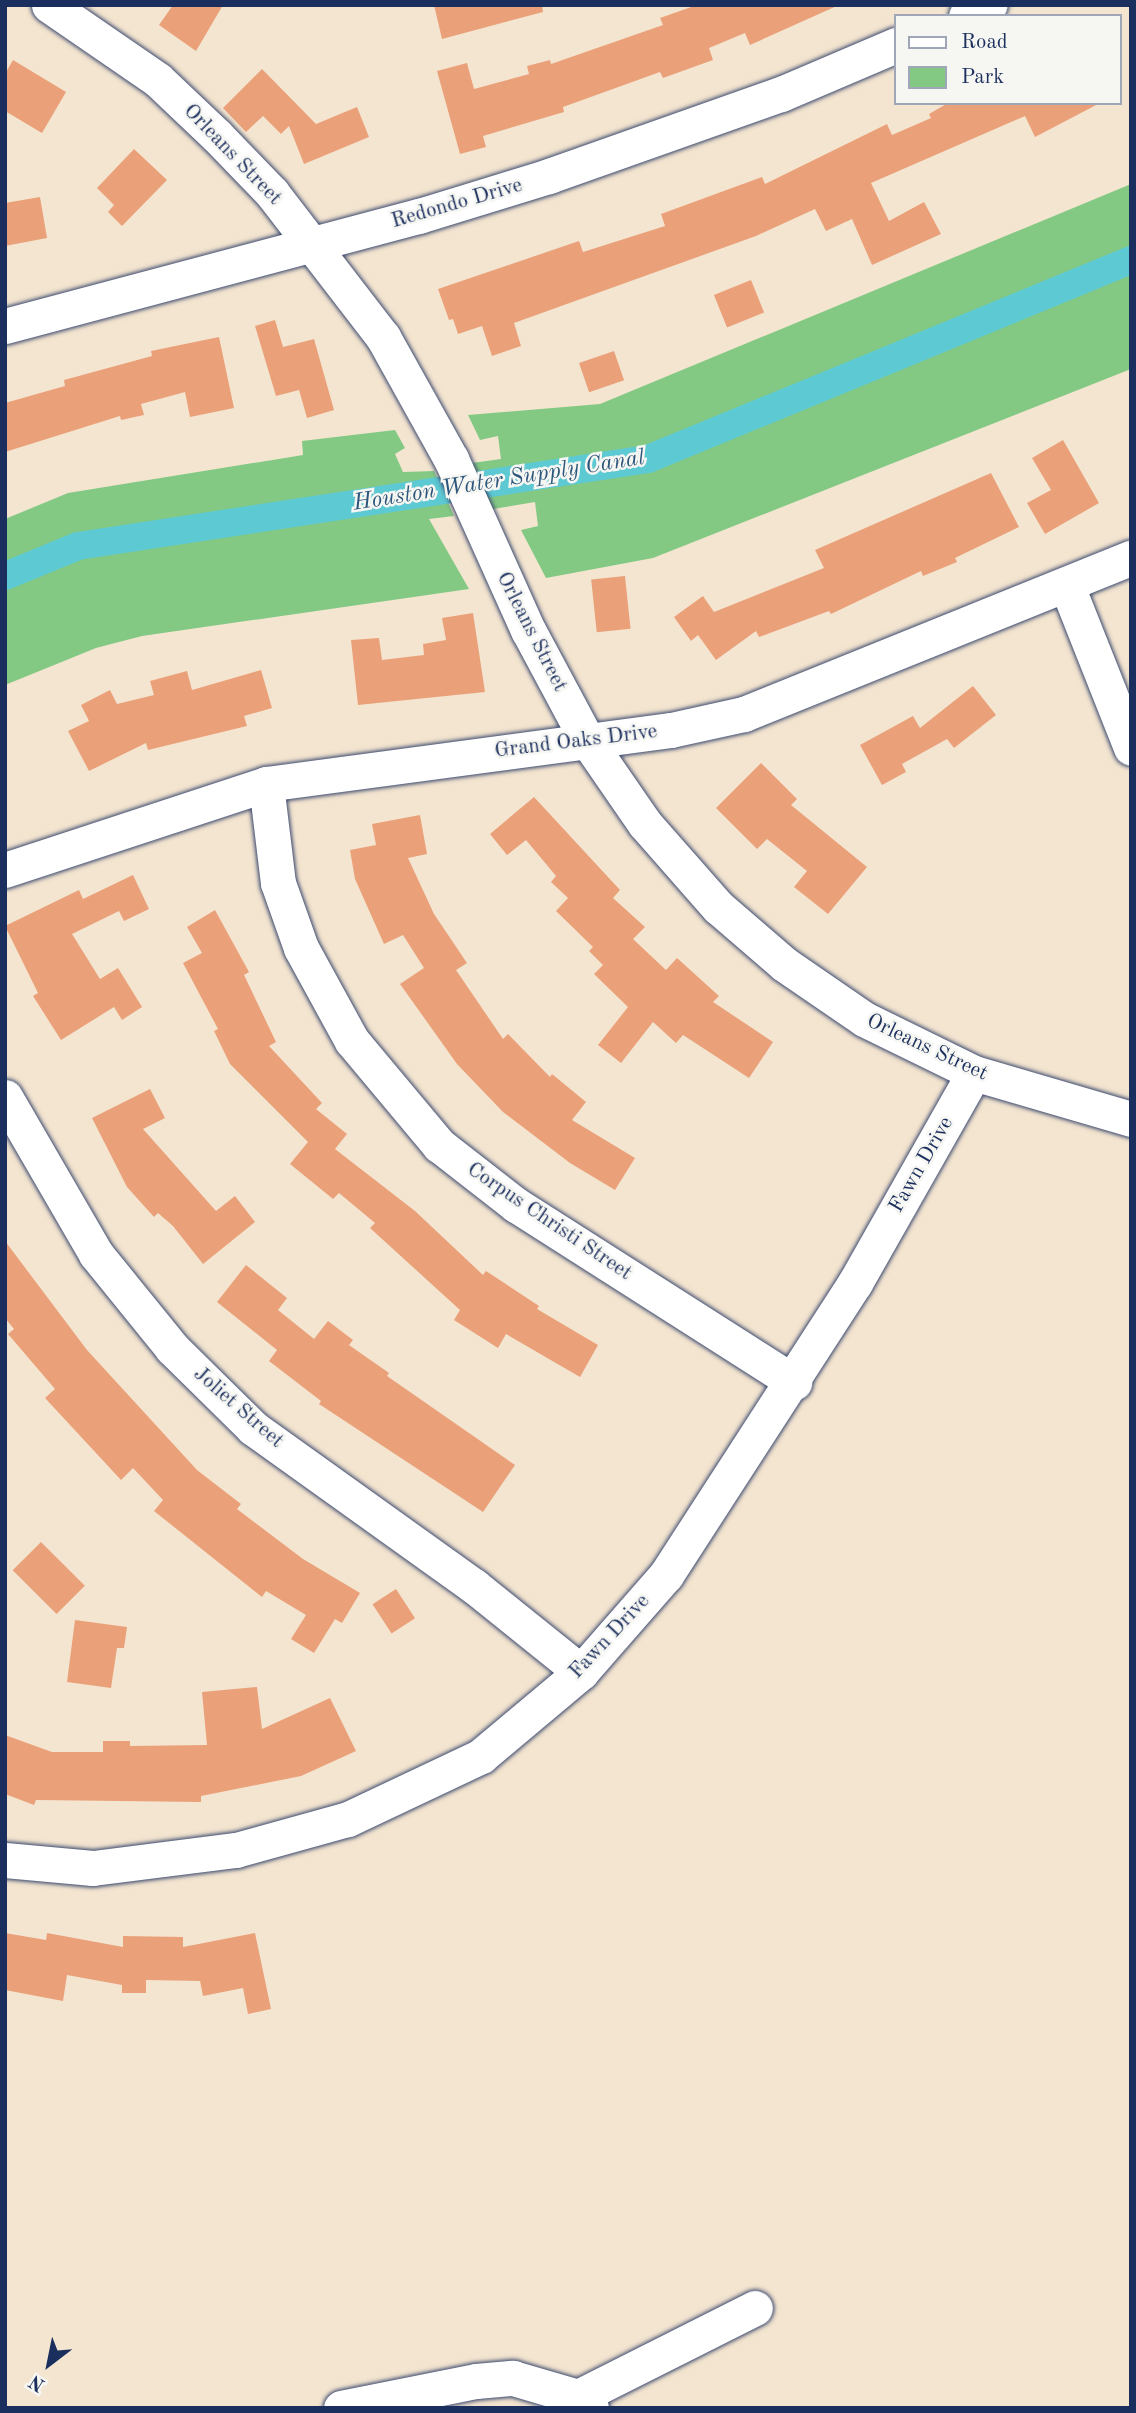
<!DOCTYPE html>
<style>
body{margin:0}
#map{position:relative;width:1136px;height:2413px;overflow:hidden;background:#f4e5d0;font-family:"Old Standard TT",serif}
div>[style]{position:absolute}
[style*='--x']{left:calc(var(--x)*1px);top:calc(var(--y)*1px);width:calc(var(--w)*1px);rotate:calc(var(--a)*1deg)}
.green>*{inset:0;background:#83c984}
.canal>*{height:28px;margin:-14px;padding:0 14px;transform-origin:14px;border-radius:14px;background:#5dc9d3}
.building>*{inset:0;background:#eaa17a;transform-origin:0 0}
.roads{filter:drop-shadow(0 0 2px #3c4a6f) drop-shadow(0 0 2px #3c4a6f)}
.minor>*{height:35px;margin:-17.5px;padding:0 17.5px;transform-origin:17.5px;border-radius:17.5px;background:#fff}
span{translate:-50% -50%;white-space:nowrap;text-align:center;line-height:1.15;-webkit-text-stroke:5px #f6f6f2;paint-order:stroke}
.street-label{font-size:21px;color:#1b2f5e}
.water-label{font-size:23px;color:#2c567b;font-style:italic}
.frame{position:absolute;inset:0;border:7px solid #1b2f5e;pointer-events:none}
.legend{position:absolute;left:894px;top:14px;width:228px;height:91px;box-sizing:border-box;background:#f6f6f2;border:2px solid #9ea6b7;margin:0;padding:9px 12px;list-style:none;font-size:21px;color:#1b2f5e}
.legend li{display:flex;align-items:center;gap:14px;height:35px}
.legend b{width:35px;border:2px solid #9ea6b7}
.north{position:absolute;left:14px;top:2329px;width:70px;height:70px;-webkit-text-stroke:5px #f6f6f2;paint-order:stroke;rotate:212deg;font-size:19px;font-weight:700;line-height:28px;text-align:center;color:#1b2f5e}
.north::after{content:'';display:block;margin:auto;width:24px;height:32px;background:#1b2f5e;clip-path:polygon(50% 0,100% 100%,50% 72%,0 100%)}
</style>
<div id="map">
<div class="green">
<i style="clip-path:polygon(1131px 184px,1131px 369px,653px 558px,546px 578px,521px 530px,538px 526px,535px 502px,493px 509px,472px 463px,501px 459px,498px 436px,480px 440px,468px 415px,600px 404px)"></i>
<i style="clip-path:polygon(395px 430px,405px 448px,395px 454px,403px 472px,434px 471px,454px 516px,429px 519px,469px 589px,142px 636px,96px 648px,5px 685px,5px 519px,68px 493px,303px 455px,302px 441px)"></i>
</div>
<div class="canal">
<i style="--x:5;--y:576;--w:79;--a:-22.3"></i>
<i style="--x:78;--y:546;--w:577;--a:-8.68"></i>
<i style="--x:648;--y:459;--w:522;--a:-22.39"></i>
</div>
<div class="building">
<i style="clip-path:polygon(173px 5px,223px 5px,196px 51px,159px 25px)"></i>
<i style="clip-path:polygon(434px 5px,542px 5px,543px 12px,442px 39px)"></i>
<i style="clip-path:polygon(697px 5px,839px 5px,750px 45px,745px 33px,709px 48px,713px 60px,663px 78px,660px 72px,563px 107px,564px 112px,483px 136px,486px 147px,460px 154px,437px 71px,467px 63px,474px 89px,529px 74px,527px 66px,550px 60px,551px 64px,663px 25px,660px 18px)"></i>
<i style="clip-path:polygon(13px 60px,66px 92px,42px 133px,5px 111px,5px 74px)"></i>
<i style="clip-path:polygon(262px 69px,316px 124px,357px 107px,369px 137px,304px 164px,289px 126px,281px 134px,263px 116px,246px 132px,223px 108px)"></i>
<i style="clip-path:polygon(948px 103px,1100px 103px,1035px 137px,1025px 116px,871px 183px,889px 221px,924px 202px,941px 234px,872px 265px,852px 219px,826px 231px,815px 209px,756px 236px,514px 323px,521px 346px,492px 356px,482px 326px,458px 334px,453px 319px,449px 320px,438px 289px,579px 241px,583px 252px,665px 226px,661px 214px,762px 177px,765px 184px,887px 124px,892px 135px,931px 118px,929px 114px)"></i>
<i style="clip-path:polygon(134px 149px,167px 180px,122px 226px,108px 212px,114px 205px,97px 188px)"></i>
<i style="clip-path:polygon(40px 197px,47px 238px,5px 246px,5px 203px)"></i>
<i style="left:751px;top:280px;width:35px;height:40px;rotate:68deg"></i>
<i style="clip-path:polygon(275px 320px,283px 347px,314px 339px,334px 410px,307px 418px,299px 390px,276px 396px,255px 326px)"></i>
<i style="clip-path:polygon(219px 337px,234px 408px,190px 417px,185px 392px,141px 404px,144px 415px,121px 420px,120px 416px,5px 452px,5px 403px,65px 386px,64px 380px,152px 356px,151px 351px)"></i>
<i style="left:614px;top:351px;width:31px;height:37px;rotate:71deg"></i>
<i style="clip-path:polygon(1063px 440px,1099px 503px,1045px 534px,1027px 503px,1051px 490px,1032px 458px)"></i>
<i style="clip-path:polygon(991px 473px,1019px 527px,955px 558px,957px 562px,923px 576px,921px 571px,831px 614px,829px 611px,759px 637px,756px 631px,716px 660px,698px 635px,691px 641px,674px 617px,703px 596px,714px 612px,824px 568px,815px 550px)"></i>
<i style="left:625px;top:576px;width:53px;height:34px;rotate:84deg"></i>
<i style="clip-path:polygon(473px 613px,485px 692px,358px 705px,351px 640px,379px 638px,382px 660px,424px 655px,423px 644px,446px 640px,442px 618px)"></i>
<i style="clip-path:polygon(261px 670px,272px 708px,244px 716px,247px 726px,148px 750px,146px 743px,89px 771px,68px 731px,89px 721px,81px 705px,110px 690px,117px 704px,154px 695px,150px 681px,187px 671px,192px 690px)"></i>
<i style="clip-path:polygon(973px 686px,996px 715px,954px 748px,947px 739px,902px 764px,906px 772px,882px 785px,860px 745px,913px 716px,920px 728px)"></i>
<i style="clip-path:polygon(761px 763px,797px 799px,791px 805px,867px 867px,828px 914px,794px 887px,807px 871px,767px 839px,757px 849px,716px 808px)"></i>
<i style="clip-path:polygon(534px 797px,620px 890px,613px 898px,645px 927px,633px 939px,666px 970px,677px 958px,719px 996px,713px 1002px,773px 1042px,749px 1078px,683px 1035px,676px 1043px,653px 1022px,621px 1063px,598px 1045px,628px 1007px,594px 974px,603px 965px,589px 951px,593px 947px,556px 911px,568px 898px,551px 882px,556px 876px,526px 840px,507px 855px,490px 834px)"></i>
<i style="clip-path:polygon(420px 815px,427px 854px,408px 858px,434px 914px,467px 963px,456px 970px,503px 1039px,508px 1034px,550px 1077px,552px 1074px,586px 1102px,572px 1120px,635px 1158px,615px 1190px,570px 1163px,503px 1112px,457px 1064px,400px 984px,424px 968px,403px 935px,384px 944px,355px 879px,350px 850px,376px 845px,372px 824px)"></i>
<i style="clip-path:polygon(133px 875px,149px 909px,124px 921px,119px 911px,72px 934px,100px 979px,118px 968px,142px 1007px,122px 1020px,114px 1007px,61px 1040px,33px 996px,38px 993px,5px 926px,79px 890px,83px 899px)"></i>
<i style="clip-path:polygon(215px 910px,249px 972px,244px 975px,276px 1042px,269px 1046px,322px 1103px,316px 1109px,347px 1134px,335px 1149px,415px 1211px,483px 1275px,486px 1271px,539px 1306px,537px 1309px,598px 1345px,580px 1377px,506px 1334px,498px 1348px,454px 1320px,460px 1310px,370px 1228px,375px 1223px,339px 1193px,333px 1199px,290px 1164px,308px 1142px,230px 1064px,214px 1031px,218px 1029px,183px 963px,202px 953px,187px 927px)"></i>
<i style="clip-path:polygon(150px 1089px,165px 1118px,143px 1129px,216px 1211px,235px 1196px,255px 1222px,203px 1264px,173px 1226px,158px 1213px,154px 1217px,127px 1187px,92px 1118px)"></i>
<i style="clip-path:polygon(5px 1241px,87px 1350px,197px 1470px,241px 1504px,237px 1509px,303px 1559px,360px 1593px,342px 1623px,335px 1619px,314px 1653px,291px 1639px,306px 1615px,266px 1591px,262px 1597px,154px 1511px,163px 1500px,133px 1468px,121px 1480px,45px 1398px,55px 1389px,8px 1334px,14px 1329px,5px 1318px)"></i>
<i style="clip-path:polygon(246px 1265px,287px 1298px,278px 1310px,314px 1339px,328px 1321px,353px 1340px,349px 1345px,389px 1373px,387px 1376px,515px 1465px,483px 1512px,319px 1404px,321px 1401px,269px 1361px,277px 1350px,217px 1302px)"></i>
<i style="left:41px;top:1542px;width:62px;height:40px;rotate:45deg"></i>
<i style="left:396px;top:1589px;width:35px;height:28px;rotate:57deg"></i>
<i style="clip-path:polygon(75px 1620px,127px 1627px,124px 1648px,117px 1648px,111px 1688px,67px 1682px)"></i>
<i style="clip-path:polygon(257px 1687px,262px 1729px,330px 1698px,356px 1751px,301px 1776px,201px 1796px,201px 1802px,36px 1800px,34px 1805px,5px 1794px,5px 1735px,52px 1752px,103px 1752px,103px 1741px,130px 1741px,130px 1746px,207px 1745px,202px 1692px)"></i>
<i style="clip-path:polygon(5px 1933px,46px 1940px,47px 1933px,123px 1947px,123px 1936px,183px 1937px,183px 1947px,255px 1933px,271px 2009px,248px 2014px,243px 1988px,203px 1996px,200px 1981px,146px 1980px,146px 1993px,122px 1993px,122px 1985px,67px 1975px,63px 2001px,5px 1990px)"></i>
</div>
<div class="roads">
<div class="minor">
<i style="--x:49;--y:5;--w:132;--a:34.5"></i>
<i style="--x:158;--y:80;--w:81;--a:43.5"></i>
<i style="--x:217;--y:136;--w:79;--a:46"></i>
<i style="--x:272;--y:193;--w:182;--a:52.4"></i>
<i style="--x:383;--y:337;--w:140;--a:60.9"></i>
<i style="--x:451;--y:459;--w:188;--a:65.8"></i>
<i style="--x:528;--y:630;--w:125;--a:61.8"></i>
<i style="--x:587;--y:740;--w:102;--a:55.4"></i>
<i style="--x:645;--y:824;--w:111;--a:48.7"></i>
<i style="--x:718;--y:907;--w:87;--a:40.8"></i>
<i style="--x:784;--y:964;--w:97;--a:34.5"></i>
<i style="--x:864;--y:1019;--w:123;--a:26.1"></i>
<i style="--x:974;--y:1073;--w:164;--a:16.3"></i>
<i style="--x:966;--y:16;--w:26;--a:-25"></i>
<i style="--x:5;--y:326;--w:428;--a:-14.9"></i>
<i style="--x:419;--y:216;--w:136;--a:-17.1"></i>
<i style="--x:549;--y:176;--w:246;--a:-19.5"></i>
<i style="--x:781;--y:94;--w:125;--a:-23.1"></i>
<i style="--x:1067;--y:586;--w:174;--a:68.4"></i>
<i style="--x:266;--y:784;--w:100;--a:83.1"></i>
<i style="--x:278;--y:883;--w:69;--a:70.5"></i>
<i style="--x:301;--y:948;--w:106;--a:61.3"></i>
<i style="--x:352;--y:1041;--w:136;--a:50.1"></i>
<i style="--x:439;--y:1145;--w:98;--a:37.9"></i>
<i style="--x:516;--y:1205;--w:330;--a:32.5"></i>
<i style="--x:5;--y:870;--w:275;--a:-18.2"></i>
<i style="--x:266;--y:784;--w:409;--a:-7.6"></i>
<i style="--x:671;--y:730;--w:75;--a:-12.4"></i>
<i style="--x:744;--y:714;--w:417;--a:-22"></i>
<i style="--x:5;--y:1097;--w:181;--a:59.9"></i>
<i style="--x:96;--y:1254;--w:121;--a:51"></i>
<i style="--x:172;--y:1348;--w:114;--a:44.6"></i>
<i style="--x:253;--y:1428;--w:272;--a:35.6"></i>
<i style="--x:474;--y:1586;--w:137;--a:38.8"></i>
<i style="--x:5;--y:1860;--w:88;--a:5.2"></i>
<i style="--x:93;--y:1868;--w:144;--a:-7.2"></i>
<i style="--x:236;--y:1850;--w:116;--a:-15.5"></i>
<i style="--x:348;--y:1819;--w:147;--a:-25.3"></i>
<i style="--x:481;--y:1756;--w:131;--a:-40"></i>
<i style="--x:581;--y:1672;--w:129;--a:-48.8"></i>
<i style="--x:666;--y:1575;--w:348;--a:-57.1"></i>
<i style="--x:855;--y:1283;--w:241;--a:-60.5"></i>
<i style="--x:578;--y:2397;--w:198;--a:-26.7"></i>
<i style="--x:341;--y:2408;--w:138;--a:-11.3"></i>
<i style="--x:476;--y:2381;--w:37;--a:-5"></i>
<i style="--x:513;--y:2378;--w:68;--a:16.3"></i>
<i style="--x:578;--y:2397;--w:17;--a:40"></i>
</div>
</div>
<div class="street-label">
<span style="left:232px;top:155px;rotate:46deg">Orleans Street</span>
<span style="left:457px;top:204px;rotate:-16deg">Redondo Drive</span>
<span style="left:531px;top:632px;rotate:63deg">Orleans Street</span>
<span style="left:576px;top:742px;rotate:-7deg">Grand Oaks Drive</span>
<span style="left:927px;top:1048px;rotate:25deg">Orleans Street</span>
<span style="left:922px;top:1165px;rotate:-60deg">Fawn Drive</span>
<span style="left:549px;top:1222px;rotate:34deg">Corpus Christi Street</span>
<span style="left:238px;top:1408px;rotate:41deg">Joliet Street</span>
<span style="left:610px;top:1637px;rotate:-47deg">Fawn Drive</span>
</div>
<div class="water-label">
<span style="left:499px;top:481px;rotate:-9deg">Houston Water Supply Canal</span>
</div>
<div class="frame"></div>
<ul class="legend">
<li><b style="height:9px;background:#fff"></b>Road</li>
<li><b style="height:19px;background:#83c984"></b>Park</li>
</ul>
<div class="north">N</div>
</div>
